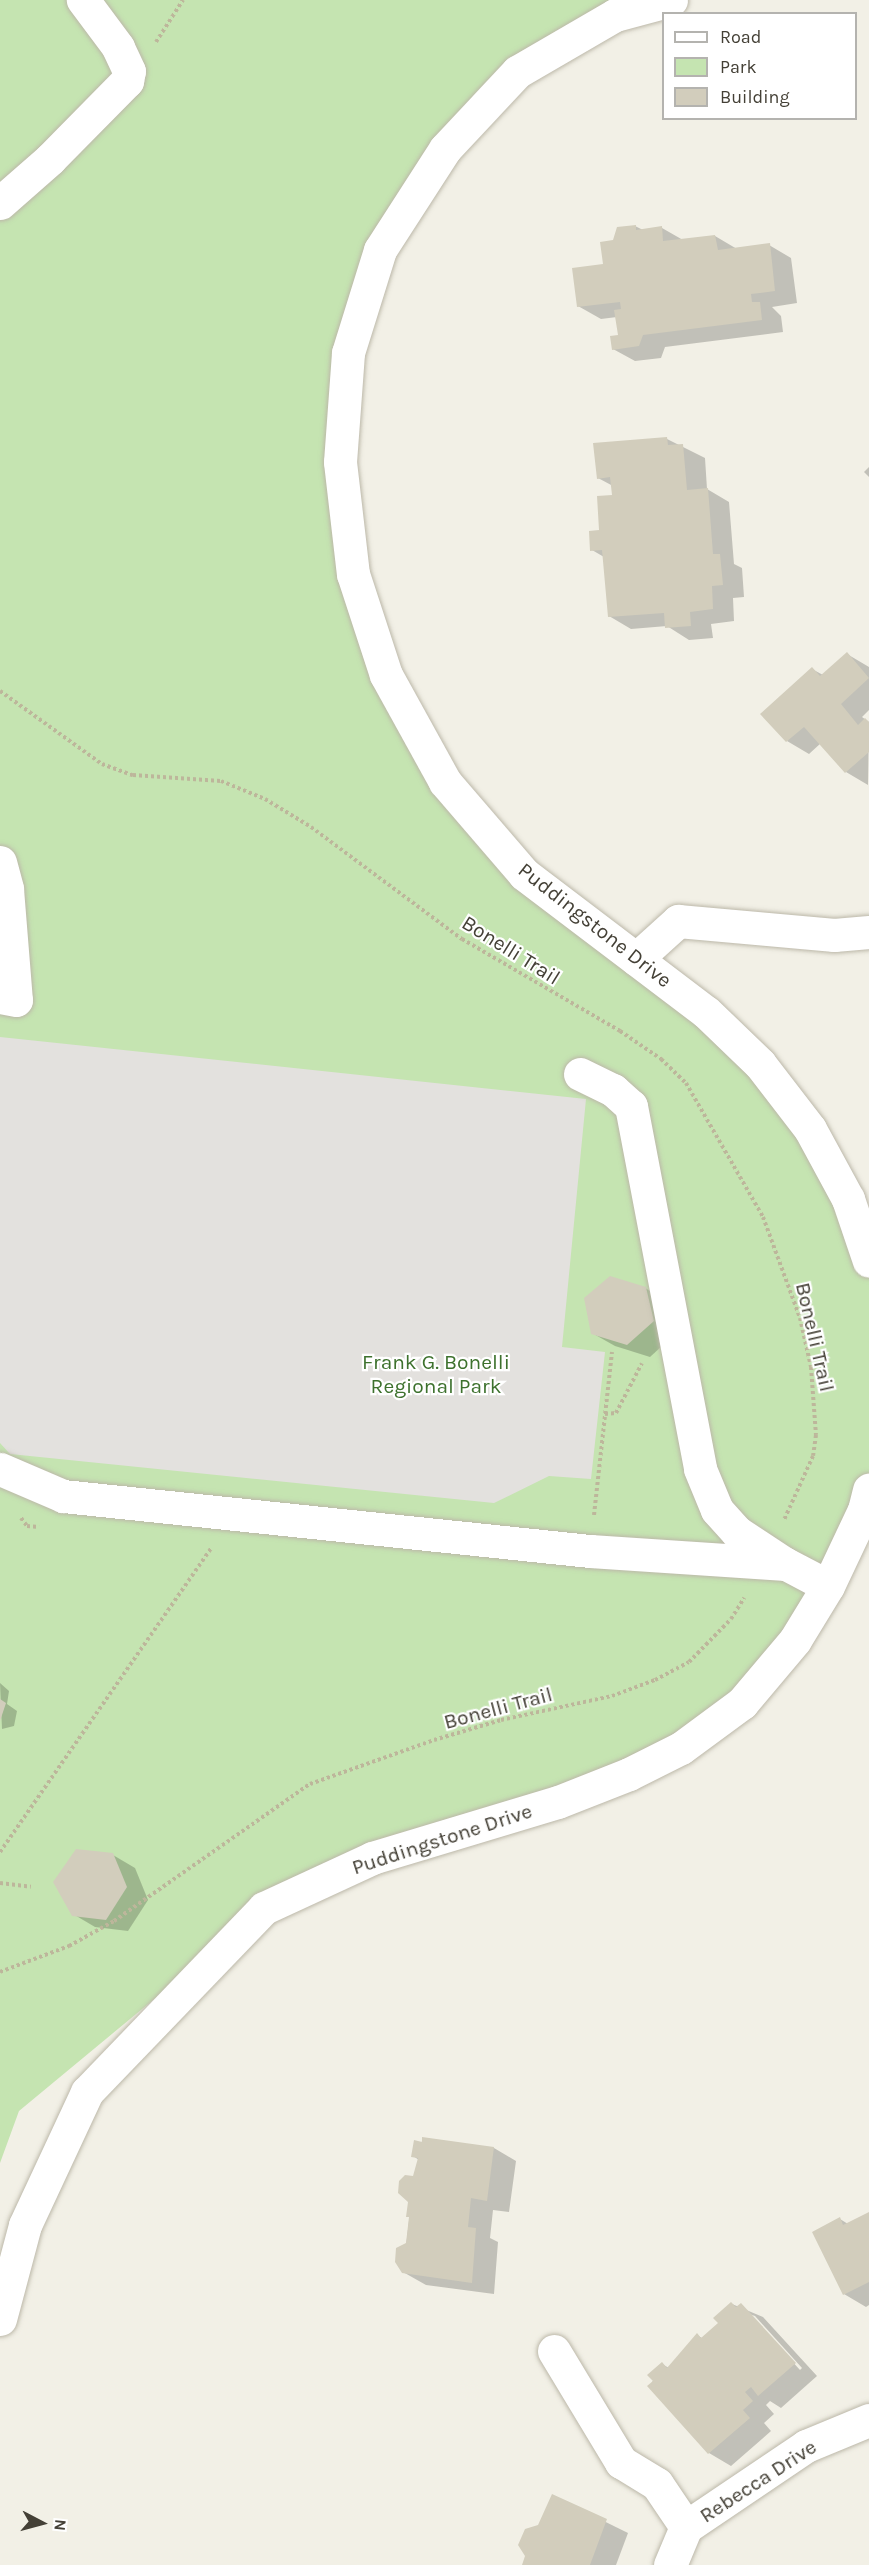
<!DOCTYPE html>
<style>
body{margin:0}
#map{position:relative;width:869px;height:2565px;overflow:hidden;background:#f2f0e6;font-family:Karla,sans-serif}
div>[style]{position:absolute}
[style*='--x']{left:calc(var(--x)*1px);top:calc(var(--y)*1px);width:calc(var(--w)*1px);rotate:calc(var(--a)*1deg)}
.green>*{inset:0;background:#c5e4b1}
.parking>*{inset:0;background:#e3e1de}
.shadow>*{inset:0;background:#0003}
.building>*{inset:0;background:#d2cdbc}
.path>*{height:4px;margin-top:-2px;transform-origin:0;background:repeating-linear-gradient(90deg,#bdb69b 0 3px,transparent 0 6px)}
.roads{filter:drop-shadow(0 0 2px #bcb8a9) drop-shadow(0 0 2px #bcb8a9)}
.minor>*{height:33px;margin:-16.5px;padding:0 16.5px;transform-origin:16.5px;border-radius:16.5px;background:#fff}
span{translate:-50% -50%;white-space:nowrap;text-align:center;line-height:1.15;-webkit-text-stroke:4.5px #fff;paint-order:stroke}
.street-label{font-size:21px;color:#444036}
.park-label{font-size:21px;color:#3d712d}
.legend{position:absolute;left:662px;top:12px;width:195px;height:108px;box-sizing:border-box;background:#fff;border:2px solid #b4b3af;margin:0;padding:8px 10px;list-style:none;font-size:18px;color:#444036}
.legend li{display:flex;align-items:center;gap:12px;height:30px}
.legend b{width:30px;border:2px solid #b4b3af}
.north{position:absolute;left:12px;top:2493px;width:60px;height:60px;-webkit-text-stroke:4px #fff;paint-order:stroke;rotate:96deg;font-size:16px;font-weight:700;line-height:24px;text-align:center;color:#444036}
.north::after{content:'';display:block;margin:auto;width:21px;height:27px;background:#444036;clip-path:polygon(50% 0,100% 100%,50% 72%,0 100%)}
</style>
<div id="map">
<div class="green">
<i style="clip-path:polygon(0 0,671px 0,615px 15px,445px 149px,348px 353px,353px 574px,445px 782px,760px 1064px,869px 1261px,869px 1490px,828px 1586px,681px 1748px,264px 1908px,19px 2111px,0 2163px)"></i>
</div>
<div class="parking">
<i style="clip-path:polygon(0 1037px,586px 1099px,562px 1347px,605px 1352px,591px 1479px,549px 1476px,494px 1503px,10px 1454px,0 1443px)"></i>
</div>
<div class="shadow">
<i style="clip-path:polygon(635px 226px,643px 230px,662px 228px,683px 240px,715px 236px,737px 249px,769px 245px,791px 258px,797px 303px,772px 307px,781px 316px,783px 332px,665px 347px,661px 358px,635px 361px,613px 349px,620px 336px,617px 317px,601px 319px,578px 306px,604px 266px,614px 241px)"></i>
<i style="clip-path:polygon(667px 439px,705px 458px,707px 489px,729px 502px,734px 564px,742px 568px,744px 597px,733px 598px,734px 621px,711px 624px,713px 638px,689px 640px,667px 626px,631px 629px,609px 616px,604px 557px,592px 550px,613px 497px,613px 486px,598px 478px)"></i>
<i style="clip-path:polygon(869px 467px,869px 477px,864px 472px)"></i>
<i style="clip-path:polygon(847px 654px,869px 667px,869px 710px,862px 717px,869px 722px,868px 785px,846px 772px,821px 743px,809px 754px,787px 741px,812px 669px,823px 675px)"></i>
<i style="clip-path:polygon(645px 1288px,668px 1301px,675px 1334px,650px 1357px,615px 1346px,592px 1333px)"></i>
<i style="clip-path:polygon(0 1683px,9px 1691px,7px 1704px,17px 1711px,14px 1726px,2px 1729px)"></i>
<i style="clip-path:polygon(113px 1855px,135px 1868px,148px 1900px,128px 1931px,95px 1927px,73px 1914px)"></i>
<i style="clip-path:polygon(424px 2138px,494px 2148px,516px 2161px,509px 2212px,493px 2210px,490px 2238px,498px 2242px,494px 2294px,426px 2285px,403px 2272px,414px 2178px,419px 2160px,413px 2156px)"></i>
<i style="clip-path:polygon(869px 2213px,869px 2305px,866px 2307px,844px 2294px,840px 2219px,848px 2224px)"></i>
<i style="clip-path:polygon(evenodd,732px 2304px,763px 2317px,817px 2376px,781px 2408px,770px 2401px,766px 2405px,774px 2414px,764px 2423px,771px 2431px,731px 2466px,709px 2453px,650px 2386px,662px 2364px,669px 2368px,697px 2335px,702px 2338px,720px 2323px,732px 2304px,749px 2314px,755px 2316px,802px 2368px,800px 2370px,749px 2314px)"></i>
<i style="clip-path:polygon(553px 2496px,628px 2533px,616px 2565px,524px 2565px)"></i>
</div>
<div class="building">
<i style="clip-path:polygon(636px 225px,636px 230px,662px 226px,663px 241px,715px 235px,718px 250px,770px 243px,775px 291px,751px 294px,752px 302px,760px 302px,762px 320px,643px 335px,639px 346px,612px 350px,610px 336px,618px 335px,614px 310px,621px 309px,620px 302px,577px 307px,572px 268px,603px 264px,600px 242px,613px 240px,617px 227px)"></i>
<i style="clip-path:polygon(667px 437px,668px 445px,683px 444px,687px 490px,708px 488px,713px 554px,720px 554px,723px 585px,712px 586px,713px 609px,690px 612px,691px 626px,665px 628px,664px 613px,608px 617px,602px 550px,590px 551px,589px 531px,599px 530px,597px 496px,612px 495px,610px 477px,597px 479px,593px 443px)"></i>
<i style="clip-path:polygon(847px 652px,869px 678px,841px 704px,858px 725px,865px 718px,869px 722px,869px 752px,845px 773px,804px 727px,786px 742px,760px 714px,812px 667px,820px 676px)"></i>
<i style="clip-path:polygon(610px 1276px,646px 1287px,654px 1321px,627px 1345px,591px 1334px,584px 1298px)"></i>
<i style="clip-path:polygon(0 1699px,6px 1703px,0 1721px)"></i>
<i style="clip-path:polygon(76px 1849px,113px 1853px,127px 1887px,106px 1920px,72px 1916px,53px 1882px)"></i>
<i style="clip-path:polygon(422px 2137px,494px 2147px,487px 2201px,471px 2198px,468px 2227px,476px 2228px,472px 2283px,402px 2273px,395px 2262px,396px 2248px,406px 2243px,409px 2217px,406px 2217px,408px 2202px,398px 2193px,399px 2181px,405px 2175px,413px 2176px,418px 2158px,411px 2157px,414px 2140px,422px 2142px)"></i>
<i style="clip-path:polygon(869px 2212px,869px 2282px,843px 2295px,812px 2232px,840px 2217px,843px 2225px)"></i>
<i style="clip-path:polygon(731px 2302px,736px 2307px,741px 2303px,796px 2363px,758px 2396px,751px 2387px,745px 2392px,753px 2401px,743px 2410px,750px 2418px,708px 2454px,647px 2386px,653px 2381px,647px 2375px,662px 2362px,667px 2368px,697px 2333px,701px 2338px,718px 2323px,713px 2318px)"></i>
<i style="clip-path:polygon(552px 2494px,607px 2519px,590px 2565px,522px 2565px,525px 2556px,518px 2545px,525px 2529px,538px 2525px)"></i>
</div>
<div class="path">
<i style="--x:156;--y:42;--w:50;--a:-57.3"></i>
<i style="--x:0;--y:691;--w:125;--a:35.6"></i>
<i style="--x:102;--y:764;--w:33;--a:20"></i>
<i style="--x:133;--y:775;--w:88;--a:3.9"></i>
<i style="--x:221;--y:781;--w:48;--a:22.2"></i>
<i style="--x:265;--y:799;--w:54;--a:31.3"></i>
<i style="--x:311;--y:827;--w:188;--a:36.6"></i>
<i style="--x:462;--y:939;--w:183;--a:30.2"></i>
<i style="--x:620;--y:1031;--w:50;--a:34.3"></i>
<i style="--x:661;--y:1059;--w:35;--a:44"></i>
<i style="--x:686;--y:1083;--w:155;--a:60.1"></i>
<i style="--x:763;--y:1217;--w:108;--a:69.9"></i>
<i style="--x:800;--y:1318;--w:50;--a:77.3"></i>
<i style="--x:811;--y:1367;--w:68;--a:85.8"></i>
<i style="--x:816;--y:1435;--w:21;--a:98"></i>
<i style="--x:813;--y:1456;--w:70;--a:114.4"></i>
<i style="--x:605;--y:1414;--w:11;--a:-5"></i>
<i style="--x:616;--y:1413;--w:56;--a:-62.5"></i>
<i style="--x:594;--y:1515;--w:164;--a:-83.7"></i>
<i style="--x:21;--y:1518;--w:10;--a:53"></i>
<i style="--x:27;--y:1526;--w:12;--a:5"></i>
<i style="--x:0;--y:1852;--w:371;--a:-55.2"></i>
<i style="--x:0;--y:1883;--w:31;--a:7"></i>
<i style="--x:0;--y:1972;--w:74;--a:-20.6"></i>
<i style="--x:69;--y:1946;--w:51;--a:-29.1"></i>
<i style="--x:114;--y:1921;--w:239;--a:-35"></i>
<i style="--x:310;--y:1784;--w:132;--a:-19.5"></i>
<i style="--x:434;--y:1740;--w:70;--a:-16.6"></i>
<i style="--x:501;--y:1720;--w:114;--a:-12.2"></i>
<i style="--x:612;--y:1696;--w:46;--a:-20.4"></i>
<i style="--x:655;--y:1680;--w:38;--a:-28"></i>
<i style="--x:689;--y:1662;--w:60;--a:-45.7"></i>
<i style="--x:731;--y:1619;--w:25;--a:-58"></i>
</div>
<div class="roads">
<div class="minor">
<i style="--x:671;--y:0;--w:58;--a:165"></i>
<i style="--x:615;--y:15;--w:113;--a:149.8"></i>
<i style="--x:517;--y:72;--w:105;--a:133.1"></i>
<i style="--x:445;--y:149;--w:120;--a:122.8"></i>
<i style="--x:380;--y:250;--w:108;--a:107.3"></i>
<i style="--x:348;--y:353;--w:109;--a:94.2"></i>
<i style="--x:340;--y:462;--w:113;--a:83.4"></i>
<i style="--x:353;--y:574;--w:106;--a:71.9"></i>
<i style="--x:386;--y:675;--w:122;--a:61.1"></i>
<i style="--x:445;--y:782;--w:121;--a:49.3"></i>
<i style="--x:524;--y:874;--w:228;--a:37.2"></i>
<i style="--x:706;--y:1012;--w:75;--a:43.9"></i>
<i style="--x:760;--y:1064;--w:82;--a:52.4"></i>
<i style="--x:810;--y:1129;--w:80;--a:61.5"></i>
<i style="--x:848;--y:1199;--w:65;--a:71.3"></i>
<i style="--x:0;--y:203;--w:67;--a:-41.3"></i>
<i style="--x:50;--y:159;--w:110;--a:-45.4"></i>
<i style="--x:127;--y:81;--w:10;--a:-79"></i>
<i style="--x:129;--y:71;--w:26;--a:-115"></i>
<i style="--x:118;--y:47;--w:59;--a:-126.7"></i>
<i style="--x:0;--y:862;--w:28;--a:75"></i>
<i style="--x:7;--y:889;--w:111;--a:85.4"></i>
<i style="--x:16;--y:1000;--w:16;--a:-169"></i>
<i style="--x:636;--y:959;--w:57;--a:-42.1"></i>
<i style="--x:678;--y:921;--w:157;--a:5.1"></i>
<i style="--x:834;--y:935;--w:35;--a:-5"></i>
<i style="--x:580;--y:1074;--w:37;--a:26"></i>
<i style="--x:613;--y:1090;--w:24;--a:42"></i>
<i style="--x:631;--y:1106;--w:369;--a:79.2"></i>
<i style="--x:700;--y:1469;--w:44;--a:67.5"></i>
<i style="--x:717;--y:1510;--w:30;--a:48"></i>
<i style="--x:737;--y:1532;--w:56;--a:33.4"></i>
<i style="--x:0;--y:1469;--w:69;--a:23.2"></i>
<i style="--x:63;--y:1496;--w:530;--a:5.96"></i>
<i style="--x:590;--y:1551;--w:196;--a:3.8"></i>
<i style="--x:786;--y:1564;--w:47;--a:27.6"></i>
<i style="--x:0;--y:2319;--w:97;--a:-75.1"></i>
<i style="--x:25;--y:2225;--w:147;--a:-65"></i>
<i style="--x:87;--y:2092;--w:255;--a:-46.1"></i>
<i style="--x:264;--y:1908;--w:119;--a:-24.8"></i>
<i style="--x:372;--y:1858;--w:194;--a:-16.8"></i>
<i style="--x:558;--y:1802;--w:76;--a:-21.5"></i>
<i style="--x:629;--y:1774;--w:58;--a:-26.6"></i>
<i style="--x:681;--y:1748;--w:76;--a:-36.4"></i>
<i style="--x:742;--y:1703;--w:82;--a:-49.9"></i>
<i style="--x:795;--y:1640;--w:63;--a:-58.6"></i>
<i style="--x:828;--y:1586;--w:84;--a:-64.7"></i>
<i style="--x:864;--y:1510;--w:21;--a:-76"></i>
<i style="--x:554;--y:2351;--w:130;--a:58.9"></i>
<i style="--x:621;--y:2462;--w:42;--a:31.4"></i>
<i style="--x:657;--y:2484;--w:52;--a:56"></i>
<i style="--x:670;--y:2565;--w:41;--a:-67.2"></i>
<i style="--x:686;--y:2527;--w:145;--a:-34"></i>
<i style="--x:806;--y:2446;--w:68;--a:-22.4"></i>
</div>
</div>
<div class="street-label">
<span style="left:595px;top:925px;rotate:38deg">Puddingstone Drive</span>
<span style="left:511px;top:950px;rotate:32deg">Bonelli Trail</span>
<span style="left:815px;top:1337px;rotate:77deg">Bonelli Trail</span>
<span style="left:498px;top:1708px;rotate:-15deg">Bonelli Trail</span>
<span style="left:442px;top:1839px;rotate:-18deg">Puddingstone Drive</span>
<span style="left:758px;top:2481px;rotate:-33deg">Rebecca Drive</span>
</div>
<div class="park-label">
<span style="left:436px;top:1374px">Frank G. Bonelli<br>Regional Park</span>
</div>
<ul class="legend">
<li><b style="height:8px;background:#fff"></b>Road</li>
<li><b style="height:16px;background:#c5e4b1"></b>Park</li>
<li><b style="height:16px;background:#d2cdbc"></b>Building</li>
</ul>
<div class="north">N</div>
</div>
